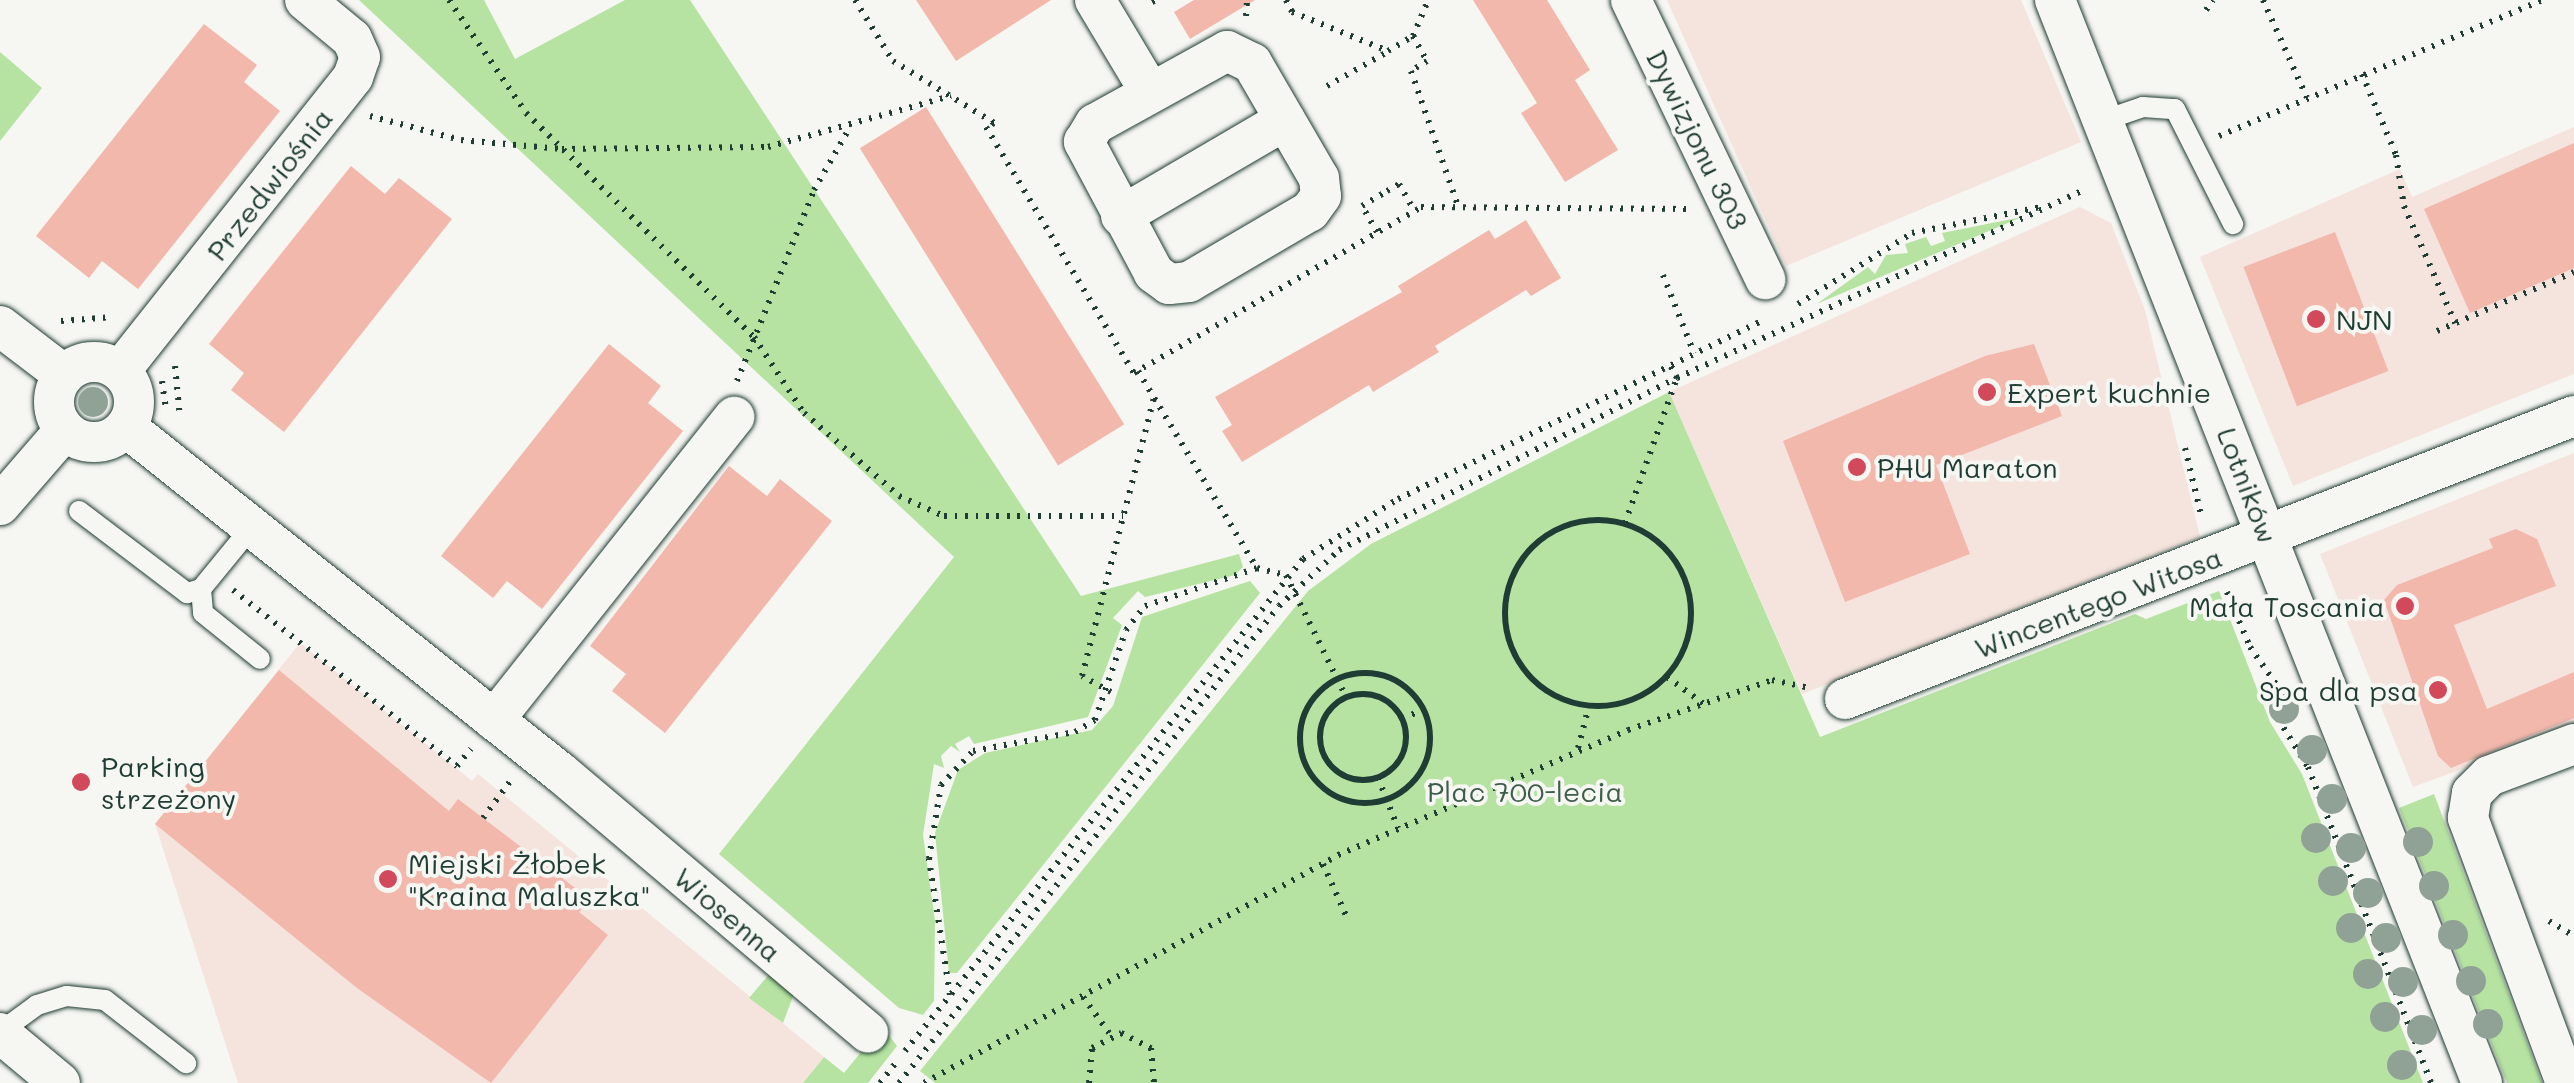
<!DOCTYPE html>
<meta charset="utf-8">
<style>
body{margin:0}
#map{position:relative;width:2574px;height:1083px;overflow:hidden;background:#f6f6f2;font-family:Mali,sans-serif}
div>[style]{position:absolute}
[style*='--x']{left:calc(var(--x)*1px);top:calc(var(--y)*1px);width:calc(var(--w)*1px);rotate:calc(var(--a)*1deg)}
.built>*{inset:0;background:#f5e3dd}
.green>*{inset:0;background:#b6e3a1}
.building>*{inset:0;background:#f2b8ac;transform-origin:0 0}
.path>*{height:6px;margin-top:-3px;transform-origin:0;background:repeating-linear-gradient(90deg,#1f3d34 0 2.5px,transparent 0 10.5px)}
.path>.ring{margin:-3px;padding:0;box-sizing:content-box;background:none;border:6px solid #1f3d34;border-radius:50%}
.roads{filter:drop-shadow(0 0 2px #1f3d34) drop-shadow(0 0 2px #1f3d34)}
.service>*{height:20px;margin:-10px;padding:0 10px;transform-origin:10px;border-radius:10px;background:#f6f6f2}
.minor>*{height:40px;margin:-20px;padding:0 20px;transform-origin:20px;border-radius:20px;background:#f6f6f2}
.minor>.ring{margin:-20px;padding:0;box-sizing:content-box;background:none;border:40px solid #f6f6f2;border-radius:50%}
.trees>*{width:30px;height:30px;margin:-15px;border-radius:50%;background:#90a296}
.dots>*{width:28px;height:28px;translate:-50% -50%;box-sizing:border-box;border:5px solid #f6f6f2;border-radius:50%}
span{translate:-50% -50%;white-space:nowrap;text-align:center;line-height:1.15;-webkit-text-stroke:8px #f6f6f2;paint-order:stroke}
.street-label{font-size:28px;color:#1f3d34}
.poi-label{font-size:28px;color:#1f3d34}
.left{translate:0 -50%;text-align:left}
.right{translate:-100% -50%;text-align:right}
.park-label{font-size:28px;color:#3d5e4a}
</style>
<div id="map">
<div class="built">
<i style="clip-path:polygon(1667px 0,2021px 0,2081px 142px,1786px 266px)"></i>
<i style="clip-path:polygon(2574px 127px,2574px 374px,2293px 486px,2200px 257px,2400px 169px,2412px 197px)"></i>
<i style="clip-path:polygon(2080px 207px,2111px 223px,2145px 310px,2200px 537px,1802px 694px,1669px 392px)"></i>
<i style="clip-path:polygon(2574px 453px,2574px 728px,2413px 787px,2320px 554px)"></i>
<i style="clip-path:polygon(300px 643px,472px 781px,478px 774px,824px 1057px,803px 1083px,238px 1083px,155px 824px)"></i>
</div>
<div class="green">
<i style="clip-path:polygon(359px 0,484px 0,515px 59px,625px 0,690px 0,1081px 596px,1239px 554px,1243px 567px,1235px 575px,1145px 597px,1138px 591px,1113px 618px,1122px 625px,1088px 717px,974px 744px,969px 736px,955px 744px,960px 752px,951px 746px,941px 756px,944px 768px,934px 764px,923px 835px,935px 921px,934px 1001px,923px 1015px,899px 1008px,719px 854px,954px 557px)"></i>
<i style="clip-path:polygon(0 52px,42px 88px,0 141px)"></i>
<i style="clip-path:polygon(2022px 217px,1819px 303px,1818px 303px,1868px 267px,1875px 274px,1886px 255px,1908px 253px,1905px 244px,1926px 237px,1931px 246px,1945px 241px,1942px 233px)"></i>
<i style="clip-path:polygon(1669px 392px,1820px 737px,2135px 614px,2146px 619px,2219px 591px,2270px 722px,2302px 774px,2423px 1083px,935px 1083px,920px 1071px,1308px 591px,1371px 544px)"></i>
<i style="clip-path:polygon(1250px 581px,1260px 593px,957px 973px,949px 973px,935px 833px,958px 770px,985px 753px,1092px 730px,1113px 706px,1142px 617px)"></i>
<i style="clip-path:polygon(2434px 794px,2542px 1083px,2507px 1083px,2399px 808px)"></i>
<i style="clip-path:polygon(771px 972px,795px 991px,783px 1023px,749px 998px)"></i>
<i style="clip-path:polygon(882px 1026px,897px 1046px,868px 1083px,803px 1083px,824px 1057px,844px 1073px)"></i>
</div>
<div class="building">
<i style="clip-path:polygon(916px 0,1051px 0,956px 61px)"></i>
<i style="clip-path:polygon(1194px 0,1255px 0,1190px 39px,1174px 12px)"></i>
<i style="clip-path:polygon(1473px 0,1547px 0,1590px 70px,1575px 80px,1618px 150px,1565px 182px,1521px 113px,1537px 103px)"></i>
<i style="clip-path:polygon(204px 24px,257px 65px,244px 82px,280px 111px,138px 289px,102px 261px,89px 278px,36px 236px)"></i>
<i style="left:926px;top:107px;width:374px;height:78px;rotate:58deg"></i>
<i style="clip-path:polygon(2574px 143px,2574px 268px,2470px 313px,2424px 209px)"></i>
<i style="clip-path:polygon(351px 166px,385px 194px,399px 178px,452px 219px,284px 432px,231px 390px,244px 373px,209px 344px)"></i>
<i style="clip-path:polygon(1526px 220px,1561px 278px,1531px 296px,1526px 290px,1435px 346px,1439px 352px,1373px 392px,1369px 385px,1242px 462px,1222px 431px,1232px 425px,1215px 397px,1402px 292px,1398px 286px,1489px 230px,1495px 239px)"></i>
<i style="left:2335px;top:232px;width:149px;height:98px;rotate:69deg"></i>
<i style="clip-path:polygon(609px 344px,661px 386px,648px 403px,683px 431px,542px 609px,507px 581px,493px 598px,441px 556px)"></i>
<i style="clip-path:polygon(2034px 344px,2062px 416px,1936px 465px,1970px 554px,1845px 602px,1783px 441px,1985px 356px)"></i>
<i style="clip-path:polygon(729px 466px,767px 496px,780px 479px,832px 521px,665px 733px,612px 691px,626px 674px,590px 646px)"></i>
<i style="clip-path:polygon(2516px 529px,2537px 539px,2556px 586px,2454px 625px,2487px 709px,2574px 672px,2574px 718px,2451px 768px,2438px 756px,2384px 600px,2397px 585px,2493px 548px,2489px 539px)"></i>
<i style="clip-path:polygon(279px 670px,449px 811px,458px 799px,591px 900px,579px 912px,608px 935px,491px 1083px,357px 988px,155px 824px)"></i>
</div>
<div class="path">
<i style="--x:449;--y:0;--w:137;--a:55.7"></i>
<i style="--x:526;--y:113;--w:320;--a:44.5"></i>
<i style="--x:754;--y:337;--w:91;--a:56.7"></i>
<i style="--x:804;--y:413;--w:126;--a:41.1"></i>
<i style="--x:899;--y:496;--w:49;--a:24"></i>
<i style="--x:944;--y:516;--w:179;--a:0"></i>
<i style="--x:855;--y:0;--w:72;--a:58.1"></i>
<i style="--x:893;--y:61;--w:119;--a:31.5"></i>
<i style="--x:994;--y:123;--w:9;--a:153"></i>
<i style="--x:986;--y:127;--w:287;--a:59"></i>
<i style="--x:1134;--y:373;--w:332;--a:-30"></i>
<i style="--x:1421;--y:207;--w:271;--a:0.4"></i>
<i style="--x:1286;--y:0;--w:13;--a:63"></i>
<i style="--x:1292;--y:12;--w:104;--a:22.1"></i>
<i style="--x:1388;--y:51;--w:29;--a:-31"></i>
<i style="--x:1413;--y:36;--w:39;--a:-67"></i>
<i style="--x:2263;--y:0;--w:107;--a:65.8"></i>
<i style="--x:1152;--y:2;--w:4;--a:-27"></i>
<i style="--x:2206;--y:10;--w:12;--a:-55"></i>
<i style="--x:1246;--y:16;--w:16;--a:-86"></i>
<i style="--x:1413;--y:36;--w:29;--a:61"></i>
<i style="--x:1427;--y:61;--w:19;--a:148"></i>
<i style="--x:1411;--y:71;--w:146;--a:70.8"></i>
<i style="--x:2362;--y:74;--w:88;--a:67.2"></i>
<i style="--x:2396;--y:155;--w:52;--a:81.1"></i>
<i style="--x:2404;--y:206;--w:128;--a:66.4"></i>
<i style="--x:1327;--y:86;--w:69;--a:-29.5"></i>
<i style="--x:370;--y:116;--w:94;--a:14.8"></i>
<i style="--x:461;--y:140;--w:101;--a:5.1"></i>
<i style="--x:562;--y:149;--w:206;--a:-0.6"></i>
<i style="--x:768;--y:147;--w:190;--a:-15.6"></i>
<i style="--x:2219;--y:136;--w:351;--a:-22.8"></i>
<i style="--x:1377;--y:232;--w:30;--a:-120"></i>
<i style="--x:1362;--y:206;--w:29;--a:-31"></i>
<i style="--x:1387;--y:191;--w:14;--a:-30"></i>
<i style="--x:1399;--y:184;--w:30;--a:60"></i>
<i style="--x:1663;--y:275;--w:84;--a:68.3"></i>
<i style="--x:1798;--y:304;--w:134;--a:-31.9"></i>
<i style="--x:1912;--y:233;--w:132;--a:-11.4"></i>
<i style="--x:61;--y:321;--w:52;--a:-4.4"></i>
<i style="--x:2437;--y:331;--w:149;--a:-23.3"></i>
<i style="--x:175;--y:366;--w:52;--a:84.5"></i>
<i style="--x:1138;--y:371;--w:230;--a:58.9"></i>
<i style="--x:162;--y:381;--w:28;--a:82"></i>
<i style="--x:737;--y:381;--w:206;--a:-68"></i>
<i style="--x:814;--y:190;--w:70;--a:-60.2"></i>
<i style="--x:2185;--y:448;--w:73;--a:76.5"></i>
<i class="ring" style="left:1505px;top:520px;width:180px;height:180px"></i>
<i style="--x:1625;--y:523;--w:154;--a:-70.3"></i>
<i style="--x:1677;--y:378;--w:15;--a:-118"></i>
<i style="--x:233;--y:590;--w:285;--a:38.2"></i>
<i style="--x:457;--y:766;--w:22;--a:-51"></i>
<i style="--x:2227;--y:592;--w:60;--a:67.3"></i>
<i style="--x:2250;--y:647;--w:57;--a:54.9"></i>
<i class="ring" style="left:1300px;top:673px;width:124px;height:124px"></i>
<i style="--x:1667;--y:677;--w:46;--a:36.1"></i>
<i style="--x:2280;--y:690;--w:17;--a:140"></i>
<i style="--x:2267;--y:701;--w:78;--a:58.2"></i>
<i style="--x:2308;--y:767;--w:339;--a:68.7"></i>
<i style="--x:1111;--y:692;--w:33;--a:-151"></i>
<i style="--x:1082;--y:676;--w:287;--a:-75.5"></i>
<i class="ring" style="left:1320px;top:694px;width:80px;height:80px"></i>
<i style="--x:1402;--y:718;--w:23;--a:-20"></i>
<i style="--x:1578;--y:748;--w:43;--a:-75.3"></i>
<i style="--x:1378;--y:778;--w:54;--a:68.2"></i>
<i style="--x:483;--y:818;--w:47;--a:-53.6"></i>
<i style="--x:1323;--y:864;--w:61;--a:65.9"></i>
<i style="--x:2549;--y:921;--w:29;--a:31"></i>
<i style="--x:950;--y:995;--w:138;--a:-98.8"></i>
<i style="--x:929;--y:859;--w:75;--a:-80.8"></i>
<i style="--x:941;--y:785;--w:47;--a:-46.7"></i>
<i style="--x:973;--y:751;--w:104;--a:-10.6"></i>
<i style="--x:1075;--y:732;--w:23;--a:-31"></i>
<i style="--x:1095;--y:720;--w:95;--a:-71"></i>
<i style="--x:1126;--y:630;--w:31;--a:-52"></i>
<i style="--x:1145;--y:606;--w:118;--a:-18.7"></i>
<i style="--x:1257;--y:568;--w:30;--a:14"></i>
<i style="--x:1286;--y:575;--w:136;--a:63.8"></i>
<i style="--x:1083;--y:997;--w:46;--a:53.9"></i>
<i style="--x:905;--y:1051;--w:633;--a:-51.03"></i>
<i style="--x:1303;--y:559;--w:112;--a:-32.3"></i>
<i style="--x:1398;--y:499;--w:407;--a:-26.1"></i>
<i style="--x:880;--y:1083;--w:24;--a:-52"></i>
<i style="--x:899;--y:1083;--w:610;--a:-51.46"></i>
<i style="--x:1279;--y:606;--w:82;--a:-43"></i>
<i style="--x:1339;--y:550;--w:379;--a:-27"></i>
<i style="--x:1677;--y:378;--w:451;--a:-24.8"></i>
<i style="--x:924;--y:1083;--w:473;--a:-28.8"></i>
<i style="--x:1338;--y:855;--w:316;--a:-23.3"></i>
<i style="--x:1628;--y:730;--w:152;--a:-19.1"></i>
<i style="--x:1772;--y:680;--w:39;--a:12"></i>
<i style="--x:1089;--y:1083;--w:35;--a:-85"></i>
<i style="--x:1092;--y:1048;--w:33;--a:-27"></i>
<i style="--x:1121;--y:1033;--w:34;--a:27"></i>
<i style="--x:1151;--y:1048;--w:35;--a:85"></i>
</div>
<div class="roads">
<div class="service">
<i style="--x:2105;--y:120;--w:40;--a:-18.9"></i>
<i style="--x:2143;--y:107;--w:32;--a:4"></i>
<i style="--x:2175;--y:109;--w:129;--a:63.2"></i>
<i style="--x:79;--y:511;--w:136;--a:37.2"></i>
<i style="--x:187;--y:593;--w:15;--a:-16"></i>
<i style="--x:201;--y:589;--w:79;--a:-50.7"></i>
<i style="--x:201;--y:589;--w:24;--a:85"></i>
<i style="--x:203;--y:613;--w:73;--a:38.9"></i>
<i style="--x:0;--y:1032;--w:46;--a:-36.1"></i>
<i style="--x:37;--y:1005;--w:31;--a:-17"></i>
<i style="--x:67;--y:996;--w:38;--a:6"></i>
<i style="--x:105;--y:1000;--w:103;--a:37.9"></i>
</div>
<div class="minor">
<i style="--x:1095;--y:0;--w:107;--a:59.1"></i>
<i style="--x:1631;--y:0;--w:310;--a:64.3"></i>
<i style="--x:2055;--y:0;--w:1164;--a:68.48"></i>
<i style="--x:1227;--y:51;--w:28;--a:26"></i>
<i style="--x:1252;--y:63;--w:133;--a:59.8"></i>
<i style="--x:1319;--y:178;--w:18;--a:84"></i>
<i style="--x:1321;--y:196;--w:19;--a:126"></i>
<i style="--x:1310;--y:211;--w:140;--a:149.6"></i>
<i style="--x:1189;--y:282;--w:20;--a:174"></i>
<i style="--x:1169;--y:284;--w:19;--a:-144"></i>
<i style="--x:1154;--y:273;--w:149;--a:-118.1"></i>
<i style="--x:1084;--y:142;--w:21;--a:-59"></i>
<i style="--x:1095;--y:124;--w:151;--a:-28.9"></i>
<i style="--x:1121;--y:216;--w:190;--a:-30.3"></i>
<i style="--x:0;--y:326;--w:81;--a:37.4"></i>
<i class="ring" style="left:54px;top:362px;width:40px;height:40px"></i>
<i style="--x:120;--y:371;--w:375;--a:-51.6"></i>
<i style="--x:353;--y:77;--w:21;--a:-71"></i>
<i style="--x:360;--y:57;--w:20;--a:-114"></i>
<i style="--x:352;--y:39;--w:61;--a:-140.3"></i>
<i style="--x:126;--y:427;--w:556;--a:38.5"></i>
<i style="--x:561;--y:773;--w:402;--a:40.2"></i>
<i style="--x:0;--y:505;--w:99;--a:-49.1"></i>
<i style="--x:1845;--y:699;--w:782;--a:-21.22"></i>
<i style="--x:494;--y:720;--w:387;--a:-51.6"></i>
<i style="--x:0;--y:1033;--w:78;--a:39.8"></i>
<i style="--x:2566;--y:1083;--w:283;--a:-110.3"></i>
<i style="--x:2468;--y:818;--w:25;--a:-81"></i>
<i style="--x:2472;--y:793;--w:24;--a:-45"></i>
<i style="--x:2489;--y:776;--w:91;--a:-20.6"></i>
</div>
</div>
<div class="trees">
<i style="left:93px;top:402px"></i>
<i style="left:2284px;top:709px"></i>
<i style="left:2312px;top:750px"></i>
<i style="left:2332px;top:799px"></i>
<i style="left:2316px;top:838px"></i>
<i style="left:2418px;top:842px"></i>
<i style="left:2351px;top:848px"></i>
<i style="left:2333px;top:881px"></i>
<i style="left:2434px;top:886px"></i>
<i style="left:2368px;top:893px"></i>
<i style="left:2351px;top:928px"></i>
<i style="left:2453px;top:935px"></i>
<i style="left:2386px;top:938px"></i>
<i style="left:2368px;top:974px"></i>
<i style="left:2471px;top:981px"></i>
<i style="left:2403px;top:982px"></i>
<i style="left:2385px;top:1017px"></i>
<i style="left:2488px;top:1024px"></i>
<i style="left:2422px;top:1030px"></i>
<i style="left:2402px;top:1065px"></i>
</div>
<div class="dots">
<i style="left:2316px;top:319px;background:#d1495b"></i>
<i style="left:1987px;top:392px;background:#d1495b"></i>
<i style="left:1857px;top:467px;background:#d1495b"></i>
<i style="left:2405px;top:606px;background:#d1495b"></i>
<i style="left:2438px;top:690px;background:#d1495b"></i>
<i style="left:81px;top:782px;background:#d1495b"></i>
<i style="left:388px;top:879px;background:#d1495b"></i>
</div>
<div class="street-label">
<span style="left:1698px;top:139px;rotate:64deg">Dywizjonu 303</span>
<span style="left:269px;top:184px;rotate:-52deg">Przedwiośnia</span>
<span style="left:2248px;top:485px;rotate:69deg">Lotników</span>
<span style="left:2098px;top:602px;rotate:-21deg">Wincentego Witosa</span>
<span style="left:728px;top:914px;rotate:40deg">Wiosenna</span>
</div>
<div class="poi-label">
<span class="left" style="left:2336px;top:319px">NJN</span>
<span class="left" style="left:2007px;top:392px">Expert kuchnie</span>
<span class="left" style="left:1877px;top:467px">PHU Maraton</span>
<span class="right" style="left:2385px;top:606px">Mała Toscania</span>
<span class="right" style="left:2418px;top:690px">Spa dla psa</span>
<span class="left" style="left:101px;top:782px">Parking<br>strzeżony</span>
<span class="left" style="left:408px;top:879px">Miejski Żłobek<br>"Kraina Maluszka"</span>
</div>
<div class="park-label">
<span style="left:1525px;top:791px">Plac 700-lecia</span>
</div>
</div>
